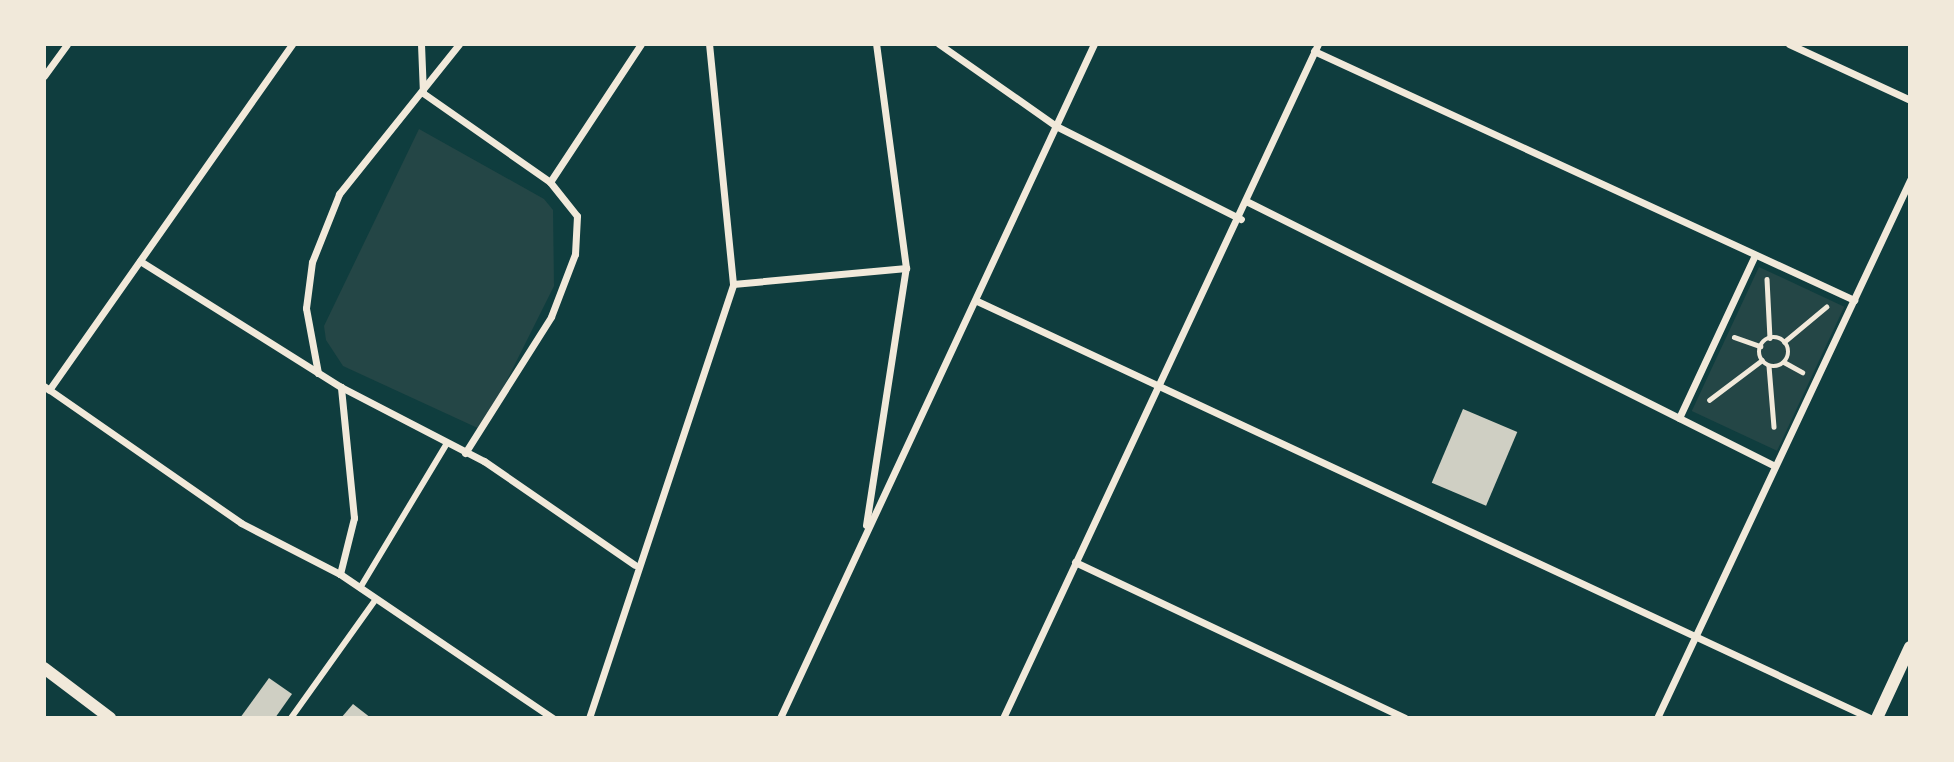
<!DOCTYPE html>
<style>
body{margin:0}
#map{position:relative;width:1954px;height:762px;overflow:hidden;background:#0f3d3e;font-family:"PT Serif",serif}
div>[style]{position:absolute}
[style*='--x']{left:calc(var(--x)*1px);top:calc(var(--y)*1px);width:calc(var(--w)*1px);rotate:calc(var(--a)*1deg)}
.green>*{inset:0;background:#244646;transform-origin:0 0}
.building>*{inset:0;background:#cfcfc3;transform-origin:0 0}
.path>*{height:4.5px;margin:-2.25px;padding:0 2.25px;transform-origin:2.25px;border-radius:2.25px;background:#f1e9da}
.path>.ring{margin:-2.25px;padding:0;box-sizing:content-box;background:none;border:4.5px solid #f1e9da;border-radius:50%}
.pedestrian>*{height:6px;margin:-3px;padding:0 3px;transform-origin:3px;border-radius:3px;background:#f1e9da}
.minor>*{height:7px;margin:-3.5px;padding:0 3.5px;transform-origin:3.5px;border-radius:3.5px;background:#f1e9da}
.tertiary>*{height:12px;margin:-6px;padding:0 6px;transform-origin:6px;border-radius:6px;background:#f1e9da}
span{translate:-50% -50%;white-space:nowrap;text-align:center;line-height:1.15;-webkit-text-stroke:5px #f1e9da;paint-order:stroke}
.frame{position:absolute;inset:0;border:46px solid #f1e9da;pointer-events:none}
</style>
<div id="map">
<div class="green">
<i style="clip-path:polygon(419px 129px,544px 199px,553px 210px,554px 286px,482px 430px,343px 366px,326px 340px,324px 326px)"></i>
<i style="left:1759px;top:267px;width:94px;height:159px;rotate:25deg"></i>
</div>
<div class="building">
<i style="left:1463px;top:409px;width:59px;height:80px;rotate:23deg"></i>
<i style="clip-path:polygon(269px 678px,292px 694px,275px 718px,240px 718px)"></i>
<i style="clip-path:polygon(353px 704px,371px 718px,341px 718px)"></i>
</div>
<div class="path">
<i style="--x:1767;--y:279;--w:59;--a:87.1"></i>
<i style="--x:1734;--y:337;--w:28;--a:19"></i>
<i class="ring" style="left:1759px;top:337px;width:25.5px;height:25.5px"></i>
<i style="--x:1784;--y:342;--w:55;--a:-39.8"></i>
<i style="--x:1784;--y:362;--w:21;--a:29"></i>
<i style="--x:1769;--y:366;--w:61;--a:85.3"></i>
<i style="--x:1709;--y:400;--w:66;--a:-37"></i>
</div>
<div class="pedestrian">
<i style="--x:360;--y:588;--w:167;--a:-59"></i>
<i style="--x:291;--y:718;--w:146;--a:-54.5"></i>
</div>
<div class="minor">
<i style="--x:421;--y:44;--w:49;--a:87.7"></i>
<i style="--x:423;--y:93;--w:155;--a:35"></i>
<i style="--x:550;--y:182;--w:43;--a:51.5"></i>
<i style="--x:577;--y:216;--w:38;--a:93"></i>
<i style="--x:575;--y:254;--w:67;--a:110.9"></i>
<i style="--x:551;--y:317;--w:161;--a:122.3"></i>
<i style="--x:939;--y:44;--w:143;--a:35"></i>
<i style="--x:1056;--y:126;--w:207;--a:26.7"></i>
<i style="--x:1789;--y:44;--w:133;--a:24.8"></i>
<i style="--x:1314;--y:51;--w:595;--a:24.75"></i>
<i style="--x:44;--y:76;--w:39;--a:-54"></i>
<i style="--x:550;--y:182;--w:165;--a:-56.6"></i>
<i style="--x:1248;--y:202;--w:589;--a:26.61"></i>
<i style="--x:140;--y:261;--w:237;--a:32.1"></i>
<i style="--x:341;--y:387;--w:161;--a:27.4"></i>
<i style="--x:484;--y:461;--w:183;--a:34.6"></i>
<i style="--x:733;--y:284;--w:174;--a:-5.3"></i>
<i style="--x:977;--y:301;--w:986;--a:25.03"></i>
<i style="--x:318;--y:373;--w:66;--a:-100.5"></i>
<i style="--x:306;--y:308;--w:46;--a:-82.6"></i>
<i style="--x:312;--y:262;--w:73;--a:-68.3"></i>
<i style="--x:339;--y:194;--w:192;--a:-51.3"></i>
<i style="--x:44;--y:386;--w:240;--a:34.8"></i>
<i style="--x:241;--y:523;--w:111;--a:27.3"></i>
<i style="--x:340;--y:574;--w:257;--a:34.1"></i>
<i style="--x:49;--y:390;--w:423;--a:-54.9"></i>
<i style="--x:1679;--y:418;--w:180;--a:-65"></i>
<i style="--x:866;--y:525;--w:260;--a:-81.2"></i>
<i style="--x:906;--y:268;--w:226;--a:-97.6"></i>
<i style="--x:1075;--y:562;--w:365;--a:25.3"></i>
<i style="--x:340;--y:574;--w:58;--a:-76"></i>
<i style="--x:354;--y:518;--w:132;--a:-95.7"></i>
<i style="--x:589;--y:718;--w:457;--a:-71.6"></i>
<i style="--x:733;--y:284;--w:241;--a:-95.7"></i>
<i style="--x:780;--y:718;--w:744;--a:-65.02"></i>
<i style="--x:1003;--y:718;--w:744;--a:-64.95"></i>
<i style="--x:1657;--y:718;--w:595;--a:-64.81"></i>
</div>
<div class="tertiary">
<i style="--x:44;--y:668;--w:83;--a:37.1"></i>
<i style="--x:1877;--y:718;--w:78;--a:-65.1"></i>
</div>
<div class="frame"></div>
</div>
